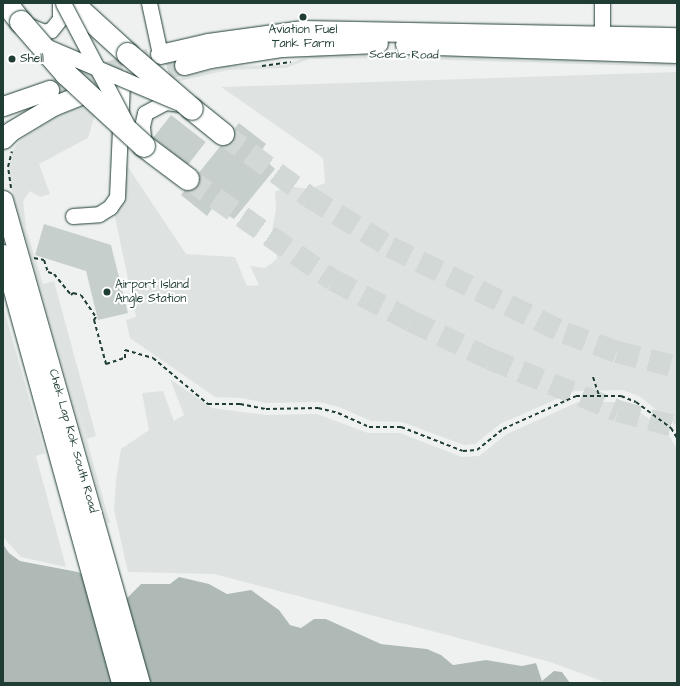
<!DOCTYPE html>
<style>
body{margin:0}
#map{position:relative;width:680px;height:686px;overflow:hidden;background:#fff;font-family:"Architects Daughter",sans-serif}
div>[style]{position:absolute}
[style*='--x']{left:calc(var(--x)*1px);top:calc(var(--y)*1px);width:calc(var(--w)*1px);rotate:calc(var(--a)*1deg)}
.built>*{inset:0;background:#eef1f0}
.green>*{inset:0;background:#dee3e2}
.water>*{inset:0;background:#afbab7}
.building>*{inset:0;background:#c7cfcc;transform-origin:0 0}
.major-tunnel>*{height:19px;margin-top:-9.5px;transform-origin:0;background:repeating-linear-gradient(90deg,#d2d8d6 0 19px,transparent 0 29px)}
.highway-tunnel>*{height:22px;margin-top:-11px;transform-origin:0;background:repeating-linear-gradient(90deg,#d2d8d6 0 22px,transparent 0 33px)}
.path>*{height:2px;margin-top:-1px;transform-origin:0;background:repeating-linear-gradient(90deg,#1f3d34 0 4px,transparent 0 7px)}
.roads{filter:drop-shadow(0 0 1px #1f3d34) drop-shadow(0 0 1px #1f3d34)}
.minor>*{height:15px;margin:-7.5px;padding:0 7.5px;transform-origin:7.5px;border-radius:7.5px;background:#fff}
.major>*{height:19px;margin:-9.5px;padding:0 9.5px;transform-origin:9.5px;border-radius:9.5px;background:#fff}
.highway>*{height:22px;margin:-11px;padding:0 11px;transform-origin:11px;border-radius:11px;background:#fff}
.bridges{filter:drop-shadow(0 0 1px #1f3d34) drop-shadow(0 0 1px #1f3d34)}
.minor-bridge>*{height:15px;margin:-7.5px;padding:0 7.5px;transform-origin:7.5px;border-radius:7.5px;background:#fff}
.highway-bridge>*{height:22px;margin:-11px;padding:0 11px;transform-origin:11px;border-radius:11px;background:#fff}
.dots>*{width:11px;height:11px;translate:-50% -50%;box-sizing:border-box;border:2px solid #fff;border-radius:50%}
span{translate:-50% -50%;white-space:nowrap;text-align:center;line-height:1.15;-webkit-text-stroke:4px #fff;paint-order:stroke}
.poi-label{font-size:12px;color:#1f3d34}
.left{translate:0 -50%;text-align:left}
.street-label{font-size:12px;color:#1f3d34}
.frame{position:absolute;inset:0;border:4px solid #1f3d34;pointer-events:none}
</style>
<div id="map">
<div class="built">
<i style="clip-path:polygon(3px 3px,677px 3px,677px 683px,570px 683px,562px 672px,542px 681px,536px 663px,522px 666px,486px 660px,452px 665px,441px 655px,427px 649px,381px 644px,326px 619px,314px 619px,301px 628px,290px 625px,279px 610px,251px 590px,227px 594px,209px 584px,141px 584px,126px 599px,78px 572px,20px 561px,9px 553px,3px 544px)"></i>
</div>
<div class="green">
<i style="clip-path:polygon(383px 54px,677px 64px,677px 67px,382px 58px,309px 59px,286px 68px,228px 70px,137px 91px,136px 88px,228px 66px,286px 65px,307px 56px)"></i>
<i style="clip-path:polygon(677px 72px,677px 426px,639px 396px,622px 390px,575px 391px,500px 424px,475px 444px,464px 445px,402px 422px,371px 421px,339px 407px,319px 402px,266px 403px,241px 398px,215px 397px,130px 338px,126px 320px,136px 317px,114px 212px,126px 164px,186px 254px,235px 257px,247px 286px,259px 285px,250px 266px,265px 268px,277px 259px,272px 231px,276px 209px,275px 192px,286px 186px,310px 189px,325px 183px,323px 158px,221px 87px)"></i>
<i style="clip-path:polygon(96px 99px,96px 111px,88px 138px,39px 164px,50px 194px,40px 197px,30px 191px,23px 201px,26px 228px,43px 284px,54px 281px,96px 436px,87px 439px,72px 387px,110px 523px,107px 523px,11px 187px,8px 167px,11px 153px,20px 140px,54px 118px)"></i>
<i style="clip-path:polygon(3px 306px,45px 453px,36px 456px,66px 567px,21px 557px,3px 537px)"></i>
<i style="clip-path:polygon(170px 379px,212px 408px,266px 415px,317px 414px,368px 433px,400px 433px,462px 457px,479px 456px,507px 434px,578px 402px,620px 402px,633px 407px,667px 432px,677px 449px,677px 683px,607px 683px,550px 662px,214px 574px,128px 572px,114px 510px,116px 480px,121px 449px,149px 430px,142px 393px,163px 391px,174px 421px,184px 415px)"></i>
</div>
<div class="water">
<i style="clip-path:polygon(3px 544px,9px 553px,20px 561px,78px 572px,126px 599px,141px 584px,170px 584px,179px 577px,209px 584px,227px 594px,251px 590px,279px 610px,290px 625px,301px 628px,314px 619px,326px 619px,381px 644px,427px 649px,441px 655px,453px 665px,486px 660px,522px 666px,536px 663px,542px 681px,554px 671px,562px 672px,570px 683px,3px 683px)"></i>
</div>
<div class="building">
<i style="left:171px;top:115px;width:44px;height:29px;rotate:38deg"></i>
<i style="clip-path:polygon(239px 123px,266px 144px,259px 154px,275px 169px,234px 219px,213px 207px,207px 216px,181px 195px)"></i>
<i style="clip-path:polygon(44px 224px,111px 245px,128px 313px,98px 320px,86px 271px,35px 255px)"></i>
</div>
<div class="major-tunnel">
<i style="--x:112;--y:85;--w:75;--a:-15.5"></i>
<i style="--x:49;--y:90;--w:117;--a:-18"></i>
</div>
<div class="highway-tunnel">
<i style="--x:223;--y:134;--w:107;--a:36.2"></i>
<i style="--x:309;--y:197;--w:95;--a:31.7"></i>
<i style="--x:390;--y:247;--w:195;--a:26.2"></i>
<i style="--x:565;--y:333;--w:55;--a:20.1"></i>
<i style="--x:617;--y:352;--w:62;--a:14"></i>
<i style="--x:188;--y:179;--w:177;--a:34.9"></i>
<i style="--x:333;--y:280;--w:88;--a:27.7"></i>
<i style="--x:411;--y:321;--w:88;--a:25.7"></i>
<i style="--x:490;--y:359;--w:138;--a:22.1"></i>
<i style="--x:618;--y:411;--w:61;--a:15.2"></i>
</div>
<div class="path">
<i style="--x:262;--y:66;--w:29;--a:-8"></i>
<i style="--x:11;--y:188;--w:21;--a:-98"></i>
<i style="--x:8;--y:167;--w:16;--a:-76"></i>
<i style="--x:34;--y:258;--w:10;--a:11"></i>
<i style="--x:44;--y:260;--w:13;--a:72"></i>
<i style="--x:48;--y:272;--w:6;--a:18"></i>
<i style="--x:54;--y:274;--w:27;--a:51"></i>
<i style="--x:71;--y:295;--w:3;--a:-45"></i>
<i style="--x:73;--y:293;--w:8;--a:14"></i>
<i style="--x:81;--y:295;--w:27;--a:56"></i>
<i style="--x:96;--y:317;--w:4;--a:124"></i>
<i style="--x:94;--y:320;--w:46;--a:74.7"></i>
<i style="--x:106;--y:364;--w:20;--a:-18"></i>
<i style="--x:125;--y:358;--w:8;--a:-90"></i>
<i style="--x:125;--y:350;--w:29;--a:16"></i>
<i style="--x:153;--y:358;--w:72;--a:39.9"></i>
<i style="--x:208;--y:404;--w:32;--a:0"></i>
<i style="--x:240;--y:404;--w:26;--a:11"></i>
<i style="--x:266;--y:409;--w:52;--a:-1.1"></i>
<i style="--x:318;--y:408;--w:21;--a:14"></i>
<i style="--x:338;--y:413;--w:34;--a:24"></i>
<i style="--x:369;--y:427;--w:32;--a:0"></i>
<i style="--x:401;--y:427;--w:66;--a:21.2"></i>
<i style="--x:463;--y:451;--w:14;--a:-4"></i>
<i style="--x:477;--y:450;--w:33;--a:-39"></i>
<i style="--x:503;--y:429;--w:80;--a:-24.3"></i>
<i style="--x:576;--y:396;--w:45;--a:0"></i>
<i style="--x:621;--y:396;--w:16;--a:22"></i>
<i style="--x:636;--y:402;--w:44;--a:36.6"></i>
<i style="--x:671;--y:428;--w:12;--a:59"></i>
<i style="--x:593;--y:377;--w:20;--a:72"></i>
</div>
<div class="roads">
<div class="minor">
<i style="--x:149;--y:3;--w:52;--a:77.8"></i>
<i style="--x:25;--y:24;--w:21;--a:23"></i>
<i style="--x:44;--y:32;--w:7;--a:-16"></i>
<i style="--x:51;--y:30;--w:14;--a:-51"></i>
<i style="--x:60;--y:19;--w:16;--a:-90"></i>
<i style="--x:602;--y:36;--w:33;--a:-90"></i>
<i style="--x:144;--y:146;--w:20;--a:-96"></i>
<i style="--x:142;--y:126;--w:13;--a:-77"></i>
<i style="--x:145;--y:113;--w:24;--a:-28"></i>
<i style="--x:166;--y:102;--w:15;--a:8"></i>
<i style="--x:73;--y:216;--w:26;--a:-4"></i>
<i style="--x:99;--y:214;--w:13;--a:-32"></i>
<i style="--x:110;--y:207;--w:12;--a:-55"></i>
<i style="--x:117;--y:197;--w:116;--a:-87.5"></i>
</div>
<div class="major">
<i style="--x:405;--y:44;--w:272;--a:1.9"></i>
<i style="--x:160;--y:54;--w:49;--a:-12.9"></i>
<i style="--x:208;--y:43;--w:96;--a:-7.8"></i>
<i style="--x:303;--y:30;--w:374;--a:1.1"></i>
<i style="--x:184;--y:65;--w:27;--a:-15"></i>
<i style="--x:210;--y:58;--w:73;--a:-8.7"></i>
<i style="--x:282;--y:47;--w:96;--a:-2.4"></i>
<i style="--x:3;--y:106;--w:49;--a:-19.2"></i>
<i style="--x:3;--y:139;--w:11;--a:-45"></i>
<i style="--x:11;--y:131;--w:49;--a:-30.8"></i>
<i style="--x:53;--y:106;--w:27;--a:-22"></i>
<i style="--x:3;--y:200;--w:502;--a:74.16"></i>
<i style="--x:3;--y:254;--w:445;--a:74.6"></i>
</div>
<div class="highway">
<i style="--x:6;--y:3;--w:24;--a:52"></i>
<i style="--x:72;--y:3;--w:76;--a:42.3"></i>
<i style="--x:192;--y:109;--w:40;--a:39"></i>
<i style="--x:144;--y:146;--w:55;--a:36.9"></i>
</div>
</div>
<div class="bridges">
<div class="minor-bridge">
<i style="--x:63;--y:3;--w:136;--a:62.3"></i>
<i style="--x:45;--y:46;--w:143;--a:23"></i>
</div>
<div class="highway-bridge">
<i style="--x:21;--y:22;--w:69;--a:49.1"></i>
<i style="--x:66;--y:74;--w:106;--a:42.7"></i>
<i style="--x:128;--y:54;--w:84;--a:40.7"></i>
</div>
</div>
<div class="dots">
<i style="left:303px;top:17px;background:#1f3d34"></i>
<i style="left:12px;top:59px;background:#1f3d34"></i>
<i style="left:107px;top:292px;background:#1f3d34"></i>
</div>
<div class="poi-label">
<span style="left:303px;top:37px">Aviation Fuel<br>Tank Farm</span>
<span class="left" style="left:20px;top:59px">Shell</span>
<span class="left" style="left:115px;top:292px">Airport Island<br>Angle Station</span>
</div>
<div class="street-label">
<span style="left:404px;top:55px;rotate:1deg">Scenic Road</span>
<span style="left:73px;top:441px;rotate:74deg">Chek Lap Kok South Road</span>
</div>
<div class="frame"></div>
</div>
